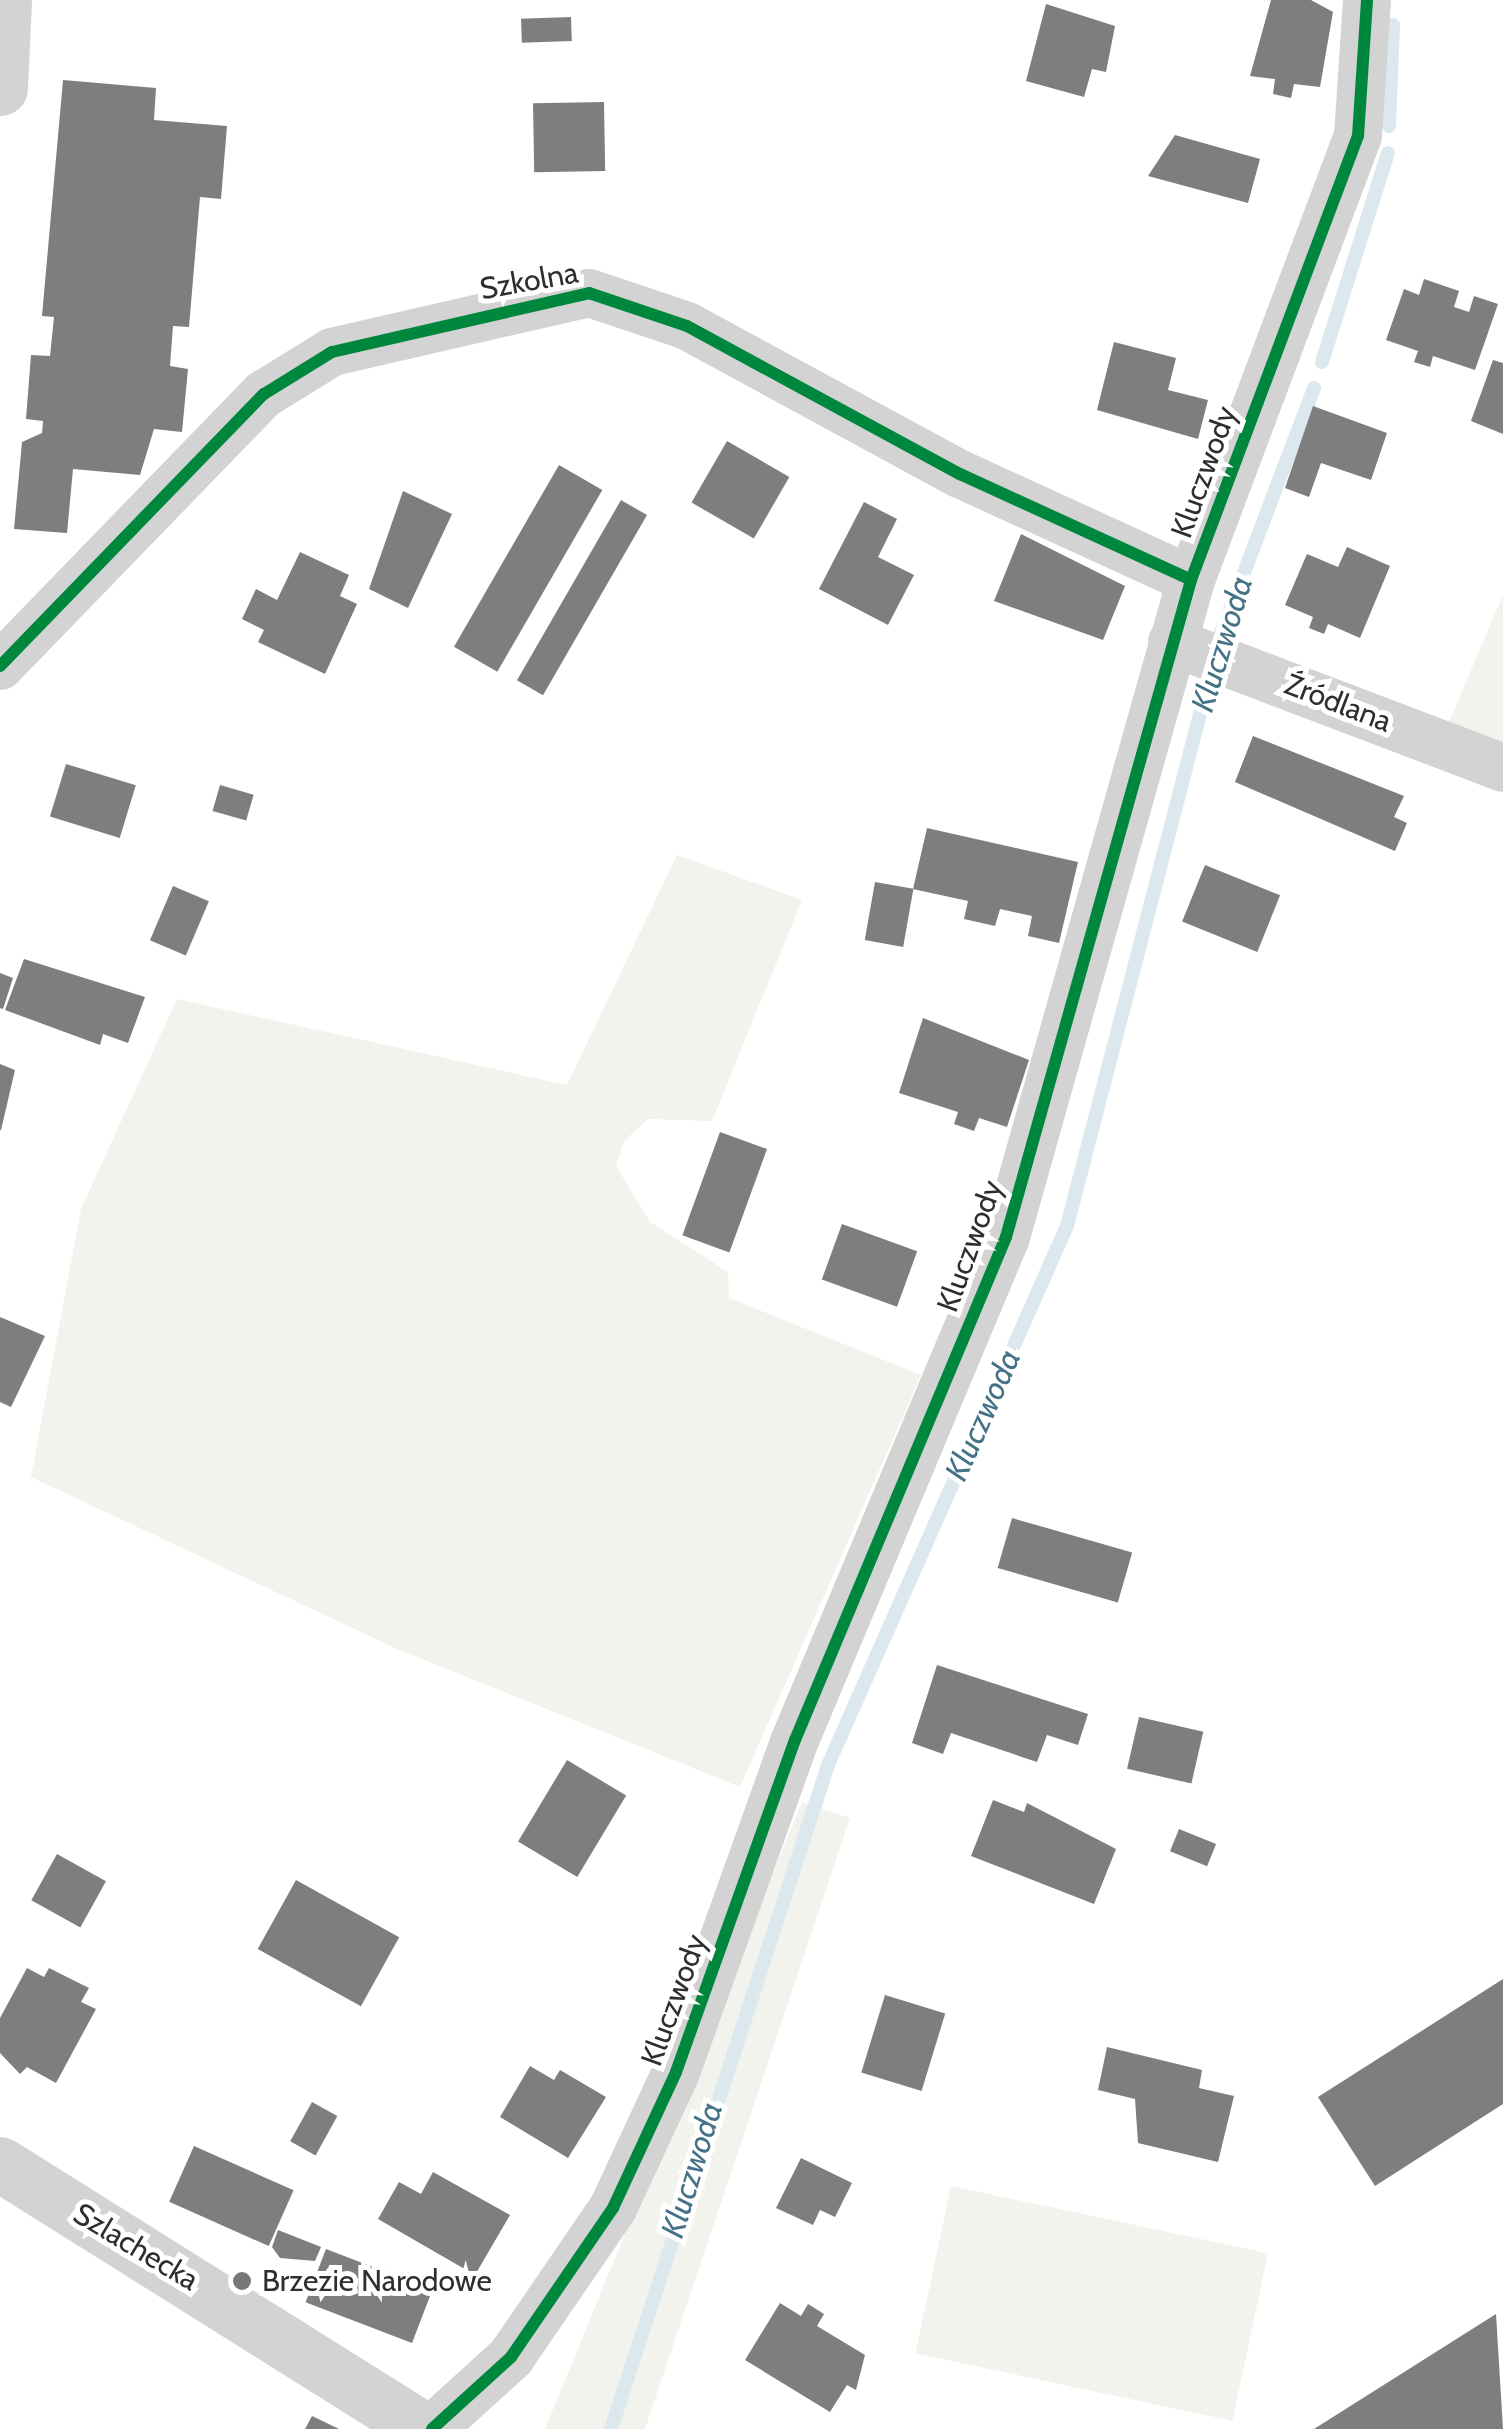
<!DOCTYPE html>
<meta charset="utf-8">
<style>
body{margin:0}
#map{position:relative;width:1503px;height:2429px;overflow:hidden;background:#fff;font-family:Cabin,sans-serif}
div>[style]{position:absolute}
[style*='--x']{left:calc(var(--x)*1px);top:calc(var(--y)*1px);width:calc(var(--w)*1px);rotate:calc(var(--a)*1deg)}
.green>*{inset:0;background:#f1f3ec;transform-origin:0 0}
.stream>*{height:14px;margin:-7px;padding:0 7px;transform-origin:7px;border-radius:7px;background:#dbe9ee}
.building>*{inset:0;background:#7e7e7e;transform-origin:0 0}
.minor>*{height:48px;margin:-24px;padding:0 24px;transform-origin:24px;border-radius:24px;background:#d3d3d3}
.tertiary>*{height:55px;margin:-27.5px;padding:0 27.5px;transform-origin:27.5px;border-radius:27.5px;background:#d3d3d3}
.cycleway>*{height:12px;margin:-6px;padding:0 6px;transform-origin:6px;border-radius:6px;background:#00873e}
.dots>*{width:28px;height:28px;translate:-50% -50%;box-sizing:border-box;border:5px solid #fff;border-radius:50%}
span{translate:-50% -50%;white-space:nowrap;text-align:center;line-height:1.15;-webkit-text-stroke:10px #fff;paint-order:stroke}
.street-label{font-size:30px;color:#2e2e2e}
.poi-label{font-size:30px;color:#2e2e2e}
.left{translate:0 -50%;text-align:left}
.water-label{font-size:32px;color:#457287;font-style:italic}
</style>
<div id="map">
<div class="green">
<i style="clip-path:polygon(1503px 595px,1503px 744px,1449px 722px)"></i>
<i style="clip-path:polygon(677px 855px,802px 900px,712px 1121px,648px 1119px,624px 1141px,616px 1166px,650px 1222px,728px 1272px,729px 1298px,921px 1375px,740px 1787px,395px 1648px,31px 1477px,81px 1209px,177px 999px,567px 1085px)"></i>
<i style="clip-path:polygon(802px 1802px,850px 1818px,645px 2429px,545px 2429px)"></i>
<i style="left:951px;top:2186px;width:324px;height:171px;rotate:12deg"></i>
</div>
<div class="stream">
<i style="--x:1389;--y:126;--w:101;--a:-87.7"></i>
<i style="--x:1322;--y:362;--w:219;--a:-72.5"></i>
<i style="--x:611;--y:2429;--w:699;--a:-71.9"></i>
<i style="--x:828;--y:1765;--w:590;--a:-66.09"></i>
<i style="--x:1067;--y:1226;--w:613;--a:-75.44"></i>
<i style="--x:1221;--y:633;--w:262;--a:-69.2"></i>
</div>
<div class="building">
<i style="clip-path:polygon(1271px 0,1311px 0,1333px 12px,1320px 87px,1294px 84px,1291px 98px,1273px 94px,1275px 79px,1250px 76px)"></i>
<i style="clip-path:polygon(1046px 4px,1115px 26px,1106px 72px,1092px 69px,1084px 97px,1026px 81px)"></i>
<i style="left:571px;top:17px;width:24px;height:50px;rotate:88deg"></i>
<i style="clip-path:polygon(63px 80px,156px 88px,154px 120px,227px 126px,221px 199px,200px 197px,189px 327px,173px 326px,170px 366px,188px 369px,182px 432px,154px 429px,140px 475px,73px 469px,67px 533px,14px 529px,22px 442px,42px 433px,43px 421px,26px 419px,31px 355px,50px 356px,54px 317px,42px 316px)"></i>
<i style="left:604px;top:102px;width:69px;height:71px;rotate:89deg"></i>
<i style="clip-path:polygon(1175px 135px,1260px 159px,1248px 203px,1148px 176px)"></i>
<i style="clip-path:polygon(1424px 279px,1459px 291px,1454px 307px,1469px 312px,1474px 296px,1498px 304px,1475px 370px,1433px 356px,1430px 367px,1414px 362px,1418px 351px,1386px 340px,1404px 289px,1419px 295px)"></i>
<i style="clip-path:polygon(1114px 342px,1176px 358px,1168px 390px,1208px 400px,1198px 439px,1097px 410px)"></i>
<i style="clip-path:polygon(1493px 360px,1503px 363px,1503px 434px,1471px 421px)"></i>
<i style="clip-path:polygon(1313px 406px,1387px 433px,1371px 480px,1321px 463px,1309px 497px,1285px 488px)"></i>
<i style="left:727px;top:441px;width:72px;height:71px;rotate:30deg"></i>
<i style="left:559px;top:465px;width:50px;height:210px;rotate:30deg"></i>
<i style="clip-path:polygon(403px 491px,452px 514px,408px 608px,369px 589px)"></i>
<i style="left:621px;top:500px;width:30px;height:208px;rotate:30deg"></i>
<i style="clip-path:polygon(864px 502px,897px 519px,878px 557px,914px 575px,888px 625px,819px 589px)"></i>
<i style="clip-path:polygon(1021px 534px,1125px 586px,1103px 640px,994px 601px)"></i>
<i style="clip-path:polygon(1347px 547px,1390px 566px,1360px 638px,1328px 624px,1324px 634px,1309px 628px,1313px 617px,1285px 605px,1307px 554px,1338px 567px)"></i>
<i style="clip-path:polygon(300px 552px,349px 575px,340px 596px,357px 604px,325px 674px,258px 642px,264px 630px,242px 619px,256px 589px,277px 600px)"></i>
<i style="clip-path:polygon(1253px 736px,1404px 796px,1394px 817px,1407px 823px,1395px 851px,1235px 782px)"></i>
<i style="left:66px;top:764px;width:73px;height:55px;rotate:17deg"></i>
<i style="left:220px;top:785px;width:35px;height:27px;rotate:16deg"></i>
<i style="clip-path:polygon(927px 828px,1078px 862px,1059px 943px,1028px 936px,1032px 916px,1000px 909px,995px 926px,964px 919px,968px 901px,913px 889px)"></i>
<i style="left:1205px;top:865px;width:81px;height:61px;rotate:22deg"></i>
<i style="left:875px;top:882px;width:39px;height:59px;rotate:10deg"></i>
<i style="left:173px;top:886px;width:39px;height:59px;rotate:23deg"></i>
<i style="clip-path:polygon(24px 959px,145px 997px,128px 1043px,103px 1034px,100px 1045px,5px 1010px)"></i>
<i style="clip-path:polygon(0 973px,13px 978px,3px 1009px,0 1008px)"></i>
<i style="clip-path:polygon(923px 1018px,1029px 1060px,1007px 1127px,979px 1118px,974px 1131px,954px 1124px,958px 1112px,899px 1093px)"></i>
<i style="clip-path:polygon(0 1064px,15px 1070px,1px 1130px,0 1130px)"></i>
<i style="left:720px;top:1132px;width:50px;height:110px;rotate:20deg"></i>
<i style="left:842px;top:1224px;width:80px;height:59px;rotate:20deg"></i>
<i style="clip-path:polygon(0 1317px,45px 1336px,11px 1407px,0 1402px)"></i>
<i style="left:1012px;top:1518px;width:125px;height:52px;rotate:16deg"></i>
<i style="clip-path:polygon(937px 1665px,1088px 1714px,1078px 1745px,1047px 1735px,1037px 1762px,951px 1733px,943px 1754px,912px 1743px)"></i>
<i style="left:1139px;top:1717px;width:66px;height:53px;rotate:13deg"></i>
<i style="left:567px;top:1760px;width:69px;height:95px;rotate:31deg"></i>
<i style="clip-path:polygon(993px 1800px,1024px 1812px,1027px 1803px,1116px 1849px,1094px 1904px,971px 1856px)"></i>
<i style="left:1179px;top:1829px;width:40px;height:24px;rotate:22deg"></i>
<i style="left:57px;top:1854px;width:56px;height:53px;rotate:29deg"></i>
<i style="left:296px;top:1880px;width:118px;height:79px;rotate:29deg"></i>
<i style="clip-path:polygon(27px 1968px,44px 1977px,49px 1968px,89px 1988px,81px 2002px,96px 2009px,56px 2083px,27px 2067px,20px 2074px,0 2053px,0 2018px)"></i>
<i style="clip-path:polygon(1503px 1979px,1503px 2104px,1375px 2186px,1318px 2097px)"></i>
<i style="left:885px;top:1995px;width:63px;height:81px;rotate:17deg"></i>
<i style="clip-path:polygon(1107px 2047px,1202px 2070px,1199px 2088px,1234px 2096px,1218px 2162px,1138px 2143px,1135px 2099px,1098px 2090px)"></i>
<i style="clip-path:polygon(530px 2066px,554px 2080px,560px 2070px,606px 2097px,568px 2158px,500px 2117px)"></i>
<i style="left:312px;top:2102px;width:29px;height:45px;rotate:29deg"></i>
<i style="left:194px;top:2146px;width:109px;height:61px;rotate:24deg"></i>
<i style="clip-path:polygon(801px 2158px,852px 2183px,835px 2217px,820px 2210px,813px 2225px,776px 2208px)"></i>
<i style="clip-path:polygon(433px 2172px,510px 2215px,475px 2275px,378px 2219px,399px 2182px,421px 2194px)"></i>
<i style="clip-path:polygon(278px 2230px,321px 2247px,315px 2261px,280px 2258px,272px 2247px)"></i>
<i style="left:326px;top:2249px;width:114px;height:57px;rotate:21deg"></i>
<i style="clip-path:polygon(780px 2303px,801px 2316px,808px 2304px,824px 2314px,817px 2326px,865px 2355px,856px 2390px,847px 2385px,830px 2412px,745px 2360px)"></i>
<i style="clip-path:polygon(1496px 2314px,1503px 2429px,1314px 2429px)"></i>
<i style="clip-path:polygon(312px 2416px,339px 2429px,305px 2429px)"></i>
</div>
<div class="minor">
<i style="--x:1172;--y:642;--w:354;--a:20.8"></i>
<i style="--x:0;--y:666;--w:379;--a:-45.9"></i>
<i style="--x:264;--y:394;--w:80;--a:-31.7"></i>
<i style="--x:332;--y:352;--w:264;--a:-12.9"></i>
<i style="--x:589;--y:293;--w:103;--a:18.6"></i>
<i style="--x:687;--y:326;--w:311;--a:28.5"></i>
<i style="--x:960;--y:474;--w:254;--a:24.6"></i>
<i style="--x:432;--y:2429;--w:107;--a:-42.3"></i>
<i style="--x:511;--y:2357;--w:181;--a:-55.6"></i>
<i style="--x:613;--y:2208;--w:150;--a:-65.1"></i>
<i style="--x:676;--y:2072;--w:353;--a:-70.3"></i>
<i style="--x:795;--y:1740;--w:545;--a:-67.24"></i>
<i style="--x:1006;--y:1237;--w:683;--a:-74.27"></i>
<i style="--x:1191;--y:580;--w:474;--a:-69.4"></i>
<i style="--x:1358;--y:136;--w:136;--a:-86.2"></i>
</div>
<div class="tertiary">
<i style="--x:0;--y:88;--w:88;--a:-87.4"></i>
<i style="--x:0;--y:2164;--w:498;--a:32.1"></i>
</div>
<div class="cycleway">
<i style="--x:0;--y:666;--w:379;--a:-45.9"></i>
<i style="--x:264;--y:394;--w:80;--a:-31.7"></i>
<i style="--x:332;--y:352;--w:264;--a:-12.9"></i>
<i style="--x:589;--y:293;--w:103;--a:18.6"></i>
<i style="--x:687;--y:326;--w:311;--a:28.5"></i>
<i style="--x:960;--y:474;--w:254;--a:24.6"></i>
<i style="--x:432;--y:2429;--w:107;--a:-42.3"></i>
<i style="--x:511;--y:2357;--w:181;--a:-55.6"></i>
<i style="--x:613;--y:2208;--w:150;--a:-65.1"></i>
<i style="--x:676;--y:2072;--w:353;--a:-70.3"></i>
<i style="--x:795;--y:1740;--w:545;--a:-67.24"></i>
<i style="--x:1006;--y:1237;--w:683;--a:-74.27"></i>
<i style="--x:1191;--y:580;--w:474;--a:-69.4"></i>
<i style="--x:1358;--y:136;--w:136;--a:-86.2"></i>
</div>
<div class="dots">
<i style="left:242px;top:2281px;background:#777"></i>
</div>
<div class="street-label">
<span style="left:529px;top:281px;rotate:-10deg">Szkolna</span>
<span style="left:1204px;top:472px;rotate:-70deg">Kluczwody</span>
<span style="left:1338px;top:703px;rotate:21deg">Źródlana</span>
<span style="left:970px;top:1246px;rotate:-70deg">Kluczwody</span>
<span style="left:674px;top:2000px;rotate:-70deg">Kluczwody</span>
<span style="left:136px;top:2247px;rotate:31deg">Szlachecka</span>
</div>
<div class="poi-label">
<span class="left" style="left:262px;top:2281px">Brzezie Narodowe</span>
</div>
<div class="water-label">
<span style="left:1222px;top:644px;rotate:-73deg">Kluczwoda</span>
<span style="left:983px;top:1415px;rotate:-66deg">Kluczwoda</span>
<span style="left:692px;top:2170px;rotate:-73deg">Kluczwoda</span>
</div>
</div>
